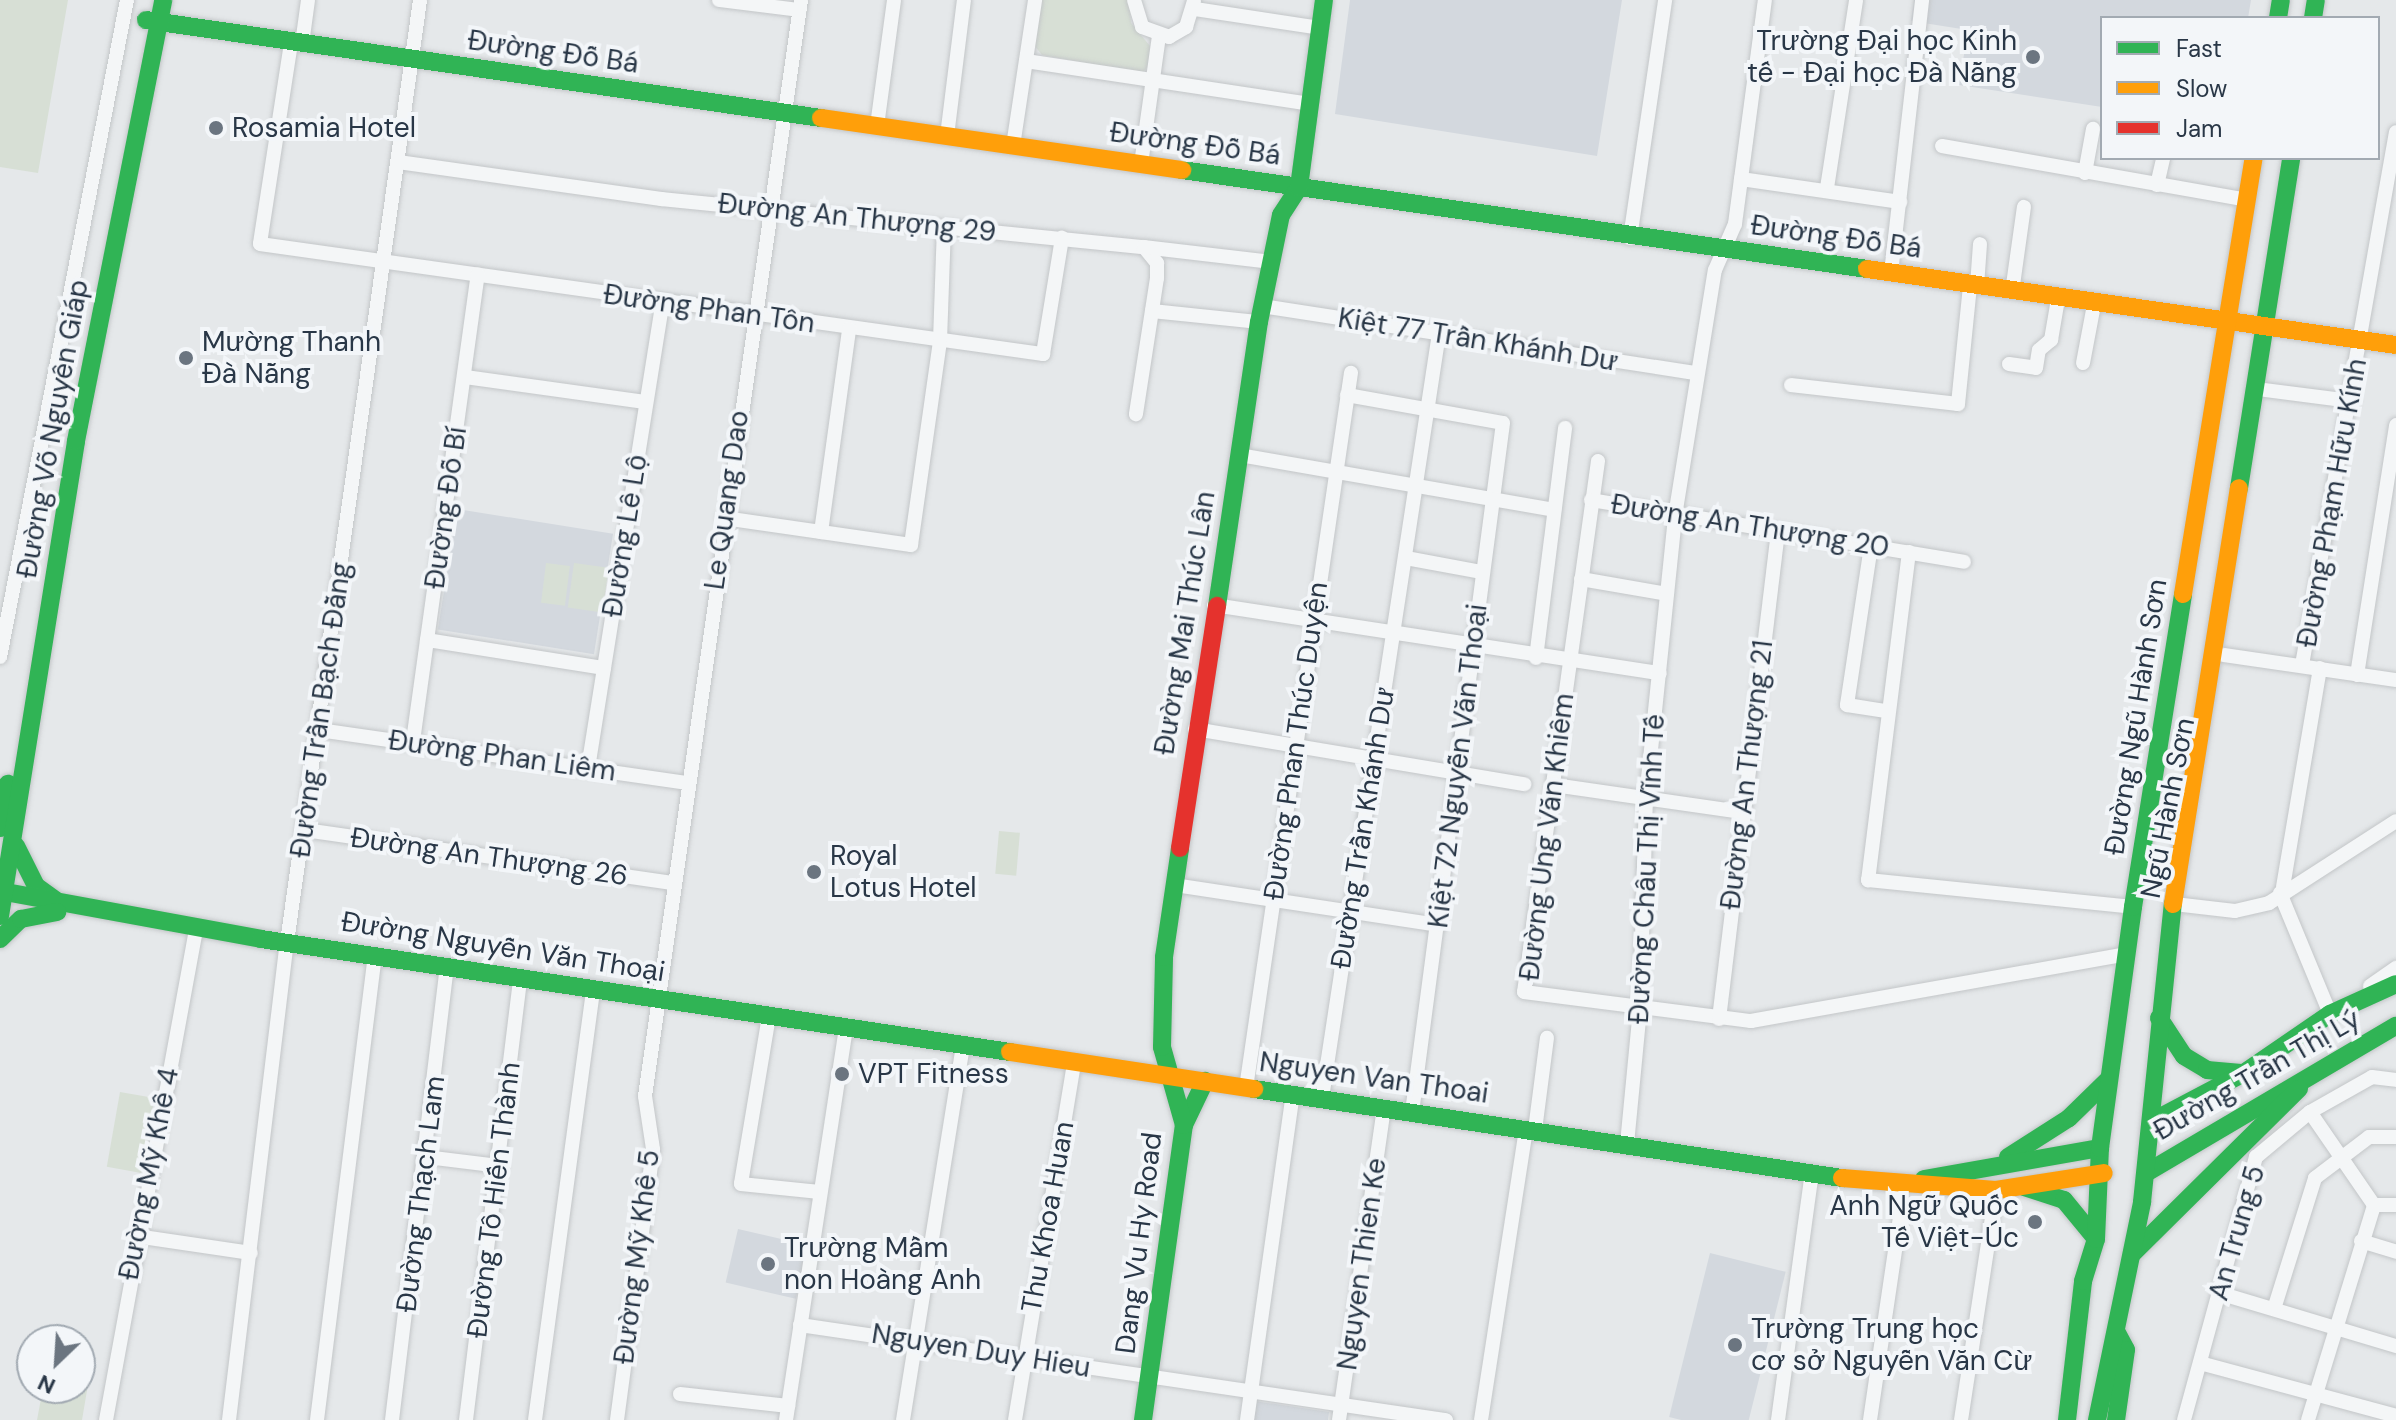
<!DOCTYPE html>
<meta charset="utf-8">
<style>
body{margin:0}
#map{position:relative;width:2396px;height:1420px;overflow:hidden;background:#e5e8ea;font-family:"DM Sans",sans-serif}
div>[style]{position:absolute}
[style*='--x']{left:calc(var(--x)*1px);top:calc(var(--y)*1px);width:calc(var(--w)*1px);rotate:calc(var(--a)*1deg)}
.built>*{inset:0;background:#d3d8de;transform-origin:0 0}
.green>*{inset:0;background:#d7dfd5;transform-origin:0 0}
.roads{filter:drop-shadow(0 0 2px #c3c6c8) drop-shadow(0 0 2px #c3c6c8)}
.street>*{height:14px;margin:-7px;padding:0 7px;transform-origin:7px;border-radius:7px;background:#f4f6f7}
.fast>*{height:18px;margin:-9px;padding:0 9px;transform-origin:9px;border-radius:9px;background:#30b455}
.slow>*{height:18px;margin:-9px;padding:0 9px;transform-origin:9px;border-radius:9px;background:#ff9f0a}
.jam>*{height:18px;margin:-9px;padding:0 9px;transform-origin:9px;border-radius:9px;background:#e5322d}
.dots>*{width:22px;height:22px;translate:-50% -50%;box-sizing:border-box;border:4px solid #f3f6f9;border-radius:50%}
span{translate:-50% -50%;white-space:nowrap;text-align:center;line-height:1.15;-webkit-text-stroke:8px #f3f6f9;paint-order:stroke}
.poi-label{font-size:28px;color:#293747}
.right{translate:-100% -50%;text-align:right}
.left{translate:0 -50%;text-align:left}
.street-label{font-size:28px;color:#293747}
.legend{position:absolute;left:2100px;top:16px;width:280px;height:144px;box-sizing:border-box;background:#f3f6f9;border:2px solid #a2aab2;margin:0;padding:10px 14px;list-style:none;font-size:24px;color:#293747}
.legend li{display:flex;align-items:center;gap:16px;height:40px}
.legend b{width:40px;border:2px solid #a2aab2}
.north{position:absolute;left:16px;top:1324px;width:80px;height:80px;box-sizing:border-box;background:#f3f6f9;border:2px solid #a2aab2;border-radius:50%;rotate:205deg;font-size:22px;font-weight:700;line-height:32px;text-align:center;color:#293747}
.north::after{content:'';display:block;margin:auto;width:28px;height:36px;background:#6b7580;clip-path:polygon(50% 0,100% 100%,50% 72%,0 100%)}
</style>
<div id="map">
<div class="built">
<i style="clip-path:polygon(1350px 0,1622px 0,1597px 156px,1335px 114px)"></i>
<i style="clip-path:polygon(1914px 0,2251px 0,2248px 18px,2102px 18px,2102px 107px,1959px 85px,1968px 30px,1911px 21px)"></i>
<i style="left:457px;top:509px;width:158px;height:122px;rotate:9deg"></i>
<i style="left:738px;top:1229px;width:72px;height:55px;rotate:13deg"></i>
<i style="left:1710px;top:1253px;width:78px;height:169px;rotate:14deg"></i>
<i style="clip-path:polygon(1254px 1401px,1329px 1412px,1328px 1420px,1251px 1420px)"></i>
</div>
<div class="green">
<i style="clip-path:polygon(0 0,68px 0,38px 173px,0 167px)"></i>
<i style="clip-path:polygon(1041px 0,1129px 0,1131px 23px,1150px 46px,1149px 66px,1142px 73px,1042px 55px,1034px 45px)"></i>
<i style="left:546px;top:563px;width:24px;height:40px;rotate:7deg"></i>
<i style="left:574px;top:563px;width:35px;height:45px;rotate:8deg"></i>
<i style="left:999px;top:831px;width:21px;height:43px;rotate:5deg"></i>
<i style="left:120px;top:1092px;width:35px;height:76px;rotate:10deg"></i>
<i style="clip-path:polygon(80px 1352px,93px 1355px,82px 1420px,37px 1420px,43px 1388px,80px 1388px)"></i>
</div>
<div class="roads">
<div class="street">
<i style="--x:719;--y:0;--w:81;--a:7.1"></i>
<i style="--x:1134;--y:0;--w:28;--a:73"></i>
<i style="--x:1142;--y:27;--w:29;--a:20"></i>
<i style="--x:1169;--y:37;--w:20;--a:-30"></i>
<i style="--x:1186;--y:27;--w:27;--a:-73"></i>
<i style="--x:1195;--y:9;--w:126;--a:8.6"></i>
<i style="--x:291;--y:43;--w:203;--a:98.8"></i>
<i style="--x:260;--y:244;--w:791;--a:8"></i>
<i style="--x:1043;--y:354;--w:118;--a:-80.7"></i>
<i style="--x:302;--y:44;--w:44;--a:-82.2"></i>
<i style="--x:1026;--y:61;--w:287;--a:8.6"></i>
<i style="--x:877;--y:126;--w:127;--a:-82.3"></i>
<i style="--x:947;--y:136;--w:137;--a:-82.9"></i>
<i style="--x:1013;--y:146;--w:148;--a:-81.4"></i>
<i style="--x:1942;--y:146;--w:310;--a:10"></i>
<i style="--x:398;--y:162;--w:266;--a:8"></i>
<i style="--x:661;--y:199;--w:485;--a:5.7"></i>
<i style="--x:1144;--y:247;--w:21;--a:51"></i>
<i style="--x:1157;--y:263;--w:15;--a:90"></i>
<i style="--x:1157;--y:278;--w:138;--a:98.8"></i>
<i style="--x:1141;--y:164;--w:129;--a:-82"></i>
<i style="--x:2085;--y:173;--w:45;--a:-79.7"></i>
<i style="--x:1741;--y:179;--w:161;--a:8.2"></i>
<i style="--x:2157;--y:185;--w:28;--a:-77"></i>
<i style="--x:1827;--y:188;--w:190;--a:-81.2"></i>
<i style="--x:1630;--y:238;--w:241;--a:-81.6"></i>
<i style="--x:1144;--y:247;--w:128;--a:6.7"></i>
<i style="--x:1891;--y:273;--w:275;--a:-83.5"></i>
<i style="--x:1977;--y:286;--w:42;--a:-85.9"></i>
<i style="--x:2012;--y:292;--w:86;--a:-82"></i>
<i style="--x:1262;--y:306;--w:438;--a:8.8"></i>
<i style="--x:1152;--y:311;--w:108;--a:5.9"></i>
<i style="--x:2083;--y:363;--w:59;--a:-79.3"></i>
<i style="--x:2009;--y:364;--w:27;--a:8"></i>
<i style="--x:2036;--y:368;--w:18;--a:-81"></i>
<i style="--x:2039;--y:350;--w:16;--a:-40"></i>
<i style="--x:2051;--y:340;--w:42;--a:-80.3"></i>
<i style="--x:465;--y:377;--w:182;--a:7.9"></i>
<i style="--x:1791;--y:385;--w:168;--a:6.5"></i>
<i style="--x:1958;--y:404;--w:120;--a:-84.2"></i>
<i style="--x:2265;--y:390;--w:87;--a:7.3"></i>
<i style="--x:1347;--y:395;--w:158;--a:10.2"></i>
<i style="--x:1503;--y:423;--w:695;--a:97.52"></i>
<i style="--x:1240;--y:455;--w:319;--a:9.9"></i>
<i style="--x:1598;--y:461;--w:536;--a:97.93"></i>
<i style="--x:1524;--y:992;--w:229;--a:7.3"></i>
<i style="--x:1751;--y:1021;--w:382;--a:-10.1"></i>
<i style="--x:1591;--y:500;--w:378;--a:9.4"></i>
<i style="--x:724;--y:518;--w:189;--a:8.2"></i>
<i style="--x:911;--y:545;--w:206;--a:-81.9"></i>
<i style="--x:940;--y:341;--w:113;--a:-88"></i>
<i style="--x:821;--y:532;--w:205;--a:-82.1"></i>
<i style="--x:1871;--y:546;--w:161;--a:98.6"></i>
<i style="--x:1847;--y:705;--w:38;--a:9"></i>
<i style="--x:1909;--y:552;--w:331;--a:97.1"></i>
<i style="--x:1868;--y:880;--w:266;--a:5.8"></i>
<i style="--x:1406;--y:558;--w:76;--a:10.6"></i>
<i style="--x:1581;--y:579;--w:87;--a:9.9"></i>
<i style="--x:1214;--y:605;--w:451;--a:8.7"></i>
<i style="--x:427;--y:640;--w:179;--a:9"></i>
<i style="--x:2224;--y:655;--w:174;--a:8.3"></i>
<i style="--x:0;--y:657;--w:669;--a:-79.06"></i>
<i style="--x:1536;--y:658;--w:232;--a:-82.8"></i>
<i style="--x:2302;--y:665;--w:541;--a:-80"></i>
<i style="--x:2357;--y:675;--w:253;--a:-81.1"></i>
<i style="--x:1195;--y:729;--w:334;--a:9.5"></i>
<i style="--x:319;--y:730;--w:371;--a:8.2"></i>
<i style="--x:413;--y:741;--w:471;--a:-82.1"></i>
<i style="--x:588;--y:768;--w:470;--a:-80.9"></i>
<i style="--x:1554;--y:785;--w:190;--a:8.2"></i>
<i style="--x:305;--y:830;--w:373;--a:8.2"></i>
<i style="--x:1174;--y:885;--w:268;--a:8.6"></i>
<i style="--x:2283;--y:887;--w:222;--a:-80.4"></i>
<i style="--x:2280;--y:893;--w:131;--a:67.5"></i>
<i style="--x:2330;--y:1014;--w:9;--a:-36"></i>
<i style="--x:2183;--y:905;--w:52;--a:6.6"></i>
<i style="--x:2235;--y:911;--w:35;--a:-13"></i>
<i style="--x:2269;--y:903;--w:151;--a:-32.8"></i>
<i style="--x:2370;--y:986;--w:32;--a:-35"></i>
<i style="--x:769;--y:1016;--w:170;--a:99.5"></i>
<i style="--x:741;--y:1184;--w:79;--a:5.8"></i>
<i style="--x:1719;--y:1019;--w:491;--a:-83.1"></i>
<i style="--x:1246;--y:1088;--w:723;--a:-81.65"></i>
<i style="--x:1322;--y:1098;--w:774;--a:-81.3"></i>
<i style="--x:2310;--y:1112;--w:113;--a:55.5"></i>
<i style="--x:1535;--y:1130;--w:93;--a:-82.6"></i>
<i style="--x:1627;--y:1144;--w:135;--a:-84.5"></i>
<i style="--x:1640;--y:1010;--w:212;--a:-88.4"></i>
<i style="--x:1646;--y:798;--w:283;--a:-84.1"></i>
<i style="--x:1675;--y:516;--w:249;--a:-80.8"></i>
<i style="--x:1715;--y:270;--w:50;--a:-66.5"></i>
<i style="--x:1735;--y:224;--w:226;--a:-82.4"></i>
<i style="--x:426;--y:1157;--w:74;--a:7"></i>
<i style="--x:2374;--y:1205;--w:22;--a:0"></i>
<i style="--x:136;--y:1236;--w:116;--a:8.4"></i>
<i style="--x:2361;--y:1241;--w:37;--a:17"></i>
<i style="--x:2219;--y:1293;--w:185;--a:16.7"></i>
<i style="--x:2274;--y:1309;--w:137;--a:-72.6"></i>
<i style="--x:2315;--y:1178;--w:68;--a:-37.2"></i>
<i style="--x:2369;--y:1137;--w:27;--a:0"></i>
<i style="--x:800;--y:1325;--w:653;--a:8.37"></i>
<i style="--x:2200;--y:1363;--w:203;--a:15.1"></i>
<i style="--x:680;--y:1394;--w:109;--a:6.3"></i>
<i style="--x:106;--y:1420;--w:499;--a:-79.6"></i>
<i style="--x:229;--y:1420;--w:482;--a:-83.1"></i>
<i style="--x:287;--y:942;--w:951;--a:-81.96"></i>
<i style="--x:317;--y:1420;--w:468;--a:-82.9"></i>
<i style="--x:392;--y:1420;--w:455;--a:-83.1"></i>
<i style="--x:466;--y:1420;--w:444;--a:-83"></i>
<i style="--x:535;--y:1420;--w:435;--a:-82.3"></i>
<i style="--x:617;--y:1420;--w:273;--a:-82.4"></i>
<i style="--x:653;--y:1149;--w:54;--a:-98.6"></i>
<i style="--x:645;--y:1096;--w:1107;--a:-81.9"></i>
<i style="--x:786;--y:1420;--w:397;--a:-81.3"></i>
<i style="--x:903;--y:1420;--w:379;--a:-80.9"></i>
<i style="--x:1015;--y:1420;--w:363;--a:-80.6"></i>
<i style="--x:1247;--y:1420;--w:329;--a:-82"></i>
<i style="--x:1339;--y:1420;--w:316;--a:-81.8"></i>
<i style="--x:1481;--y:1420;--w:294;--a:-81.2"></i>
<i style="--x:1778;--y:1420;--w:249;--a:-82.2"></i>
<i style="--x:1870;--y:1420;--w:220;--a:-81.6"></i>
<i style="--x:1902;--y:1202;--w:18;--a:-117"></i>
<i style="--x:1961;--y:1420;--w:233;--a:-81.3"></i>
<i style="--x:2184;--y:1420;--w:273;--a:-74.7"></i>
<i style="--x:2256;--y:1157;--w:70;--a:-39.8"></i>
<i style="--x:2310;--y:1112;--w:71;--a:-29.4"></i>
<i style="--x:2372;--y:1077;--w:24;--a:7"></i>
<i style="--x:2308;--y:1420;--w:225;--a:-72.9"></i>
</div>
<div class="fast">
<i style="--x:2278;--y:18;--w:18;--a:-81"></i>
<i style="--x:2313;--y:18;--w:18;--a:-81"></i>
<i style="--x:146;--y:20;--w:682;--a:8.26"></i>
<i style="--x:1182;--y:170;--w:692;--a:8.22"></i>
<i style="--x:2239;--y:488;--w:334;--a:-81"></i>
<i style="--x:1217;--y:606;--w:287;--a:-81.6"></i>
<i style="--x:1259;--y:322;--w:109;--a:-78.4"></i>
<i style="--x:1281;--y:215;--w:33;--a:-57"></i>
<i style="--x:1299;--y:187;--w:189;--a:-82.4"></i>
<i style="--x:0;--y:828;--w:45;--a:-79.7"></i>
<i style="--x:16;--y:846;--w:45;--a:63.4"></i>
<i style="--x:36;--y:886;--w:24;--a:36"></i>
<i style="--x:0;--y:891;--w:265;--a:10.4"></i>
<i style="--x:261;--y:939;--w:757;--a:8.58"></i>
<i style="--x:0;--y:916;--w:481;--a:-80.9"></i>
<i style="--x:76;--y:441;--w:449;--a:-78.8"></i>
<i style="--x:0;--y:939;--w:29;--a:-44"></i>
<i style="--x:21;--y:919;--w:37;--a:-11"></i>
<i style="--x:2159;--y:1018;--w:45;--a:56.7"></i>
<i style="--x:2184;--y:1056;--w:27;--a:31"></i>
<i style="--x:2207;--y:1070;--w:37;--a:5"></i>
<i style="--x:1254;--y:1089;--w:595;--a:8.61"></i>
<i style="--x:2151;--y:1122;--w:105;--a:-27.8"></i>
<i style="--x:2244;--y:1073;--w:104;--a:-34.5"></i>
<i style="--x:2330;--y:1014;--w:72;--a:-24.4"></i>
<i style="--x:1184;--y:1125;--w:49;--a:-64.5"></i>
<i style="--x:2008;--y:1157;--w:72;--a:-32.6"></i>
<i style="--x:2069;--y:1118;--w:54;--a:-44.3"></i>
<i style="--x:2146;--y:1173;--w:290;--a:-30.5"></i>
<i style="--x:1924;--y:1179;--w:179;--a:-10"></i>
<i style="--x:2024;--y:1187;--w:42;--a:18"></i>
<i style="--x:2064;--y:1200;--w:50;--a:50.6"></i>
<i style="--x:2132;--y:1254;--w:235;--a:-44.7"></i>
<i style="--x:2116;--y:1331;--w:21;--a:62"></i>
<i style="--x:2126;--y:1350;--w:71;--a:98.1"></i>
<i style="--x:1143;--y:1420;--w:298;--a:-82.1"></i>
<i style="--x:1184;--y:1125;--w:81;--a:-105.8"></i>
<i style="--x:1162;--y:1047;--w:90;--a:-88.7"></i>
<i style="--x:1164;--y:957;--w:110;--a:-81.6"></i>
<i style="--x:2067;--y:1420;--w:140;--a:-83.4"></i>
<i style="--x:2083;--y:1281;--w:44;--a:-72.8"></i>
<i style="--x:2096;--y:1239;--w:91;--a:-87.5"></i>
<i style="--x:2100;--y:1148;--w:243;--a:-82.2"></i>
<i style="--x:2133;--y:907;--w:317;--a:-80.9"></i>
<i style="--x:2097;--y:1420;--w:223;--a:-78.3"></i>
<i style="--x:2142;--y:1202;--w:300;--a:-84.1"></i>
</div>
<div class="slow">
<i style="--x:821;--y:118;--w:365;--a:8.2"></i>
<i style="--x:1867;--y:269;--w:534;--a:8.18"></i>
<i style="--x:2183;--y:594;--w:442;--a:-80.8"></i>
<i style="--x:2173;--y:904;--w:421;--a:-81"></i>
<i style="--x:1010;--y:1052;--w:247;--a:8.6"></i>
<i style="--x:1842;--y:1178;--w:154;--a:4.5"></i>
<i style="--x:1996;--y:1190;--w:109;--a:-8.9"></i>
</div>
<div class="jam">
<i style="--x:1180;--y:848;--w:245;--a:-81.3"></i>
</div>
</div>
<div class="dots">
<i style="left:2033px;top:57px;background:#6b7580"></i>
<i style="left:216px;top:128px;background:#6b7580"></i>
<i style="left:186px;top:358px;background:#6b7580"></i>
<i style="left:814px;top:872px;background:#6b7580"></i>
<i style="left:842px;top:1074px;background:#6b7580"></i>
<i style="left:2035px;top:1222px;background:#6b7580"></i>
<i style="left:768px;top:1264px;background:#6b7580"></i>
<i style="left:1735px;top:1345px;background:#6b7580"></i>
</div>
<div class="poi-label">
<span class="right" style="left:2017px;top:57px">Trường Đại học Kinh<br>tế - Đại học Đà Nẵng</span>
<span class="left" style="left:232px;top:128px">Rosamia Hotel</span>
<span class="left" style="left:202px;top:358px">Mường Thanh<br>Đà Nẵng</span>
<span class="left" style="left:830px;top:872px">Royal<br>Lotus Hotel</span>
<span class="left" style="left:858px;top:1074px">VPT Fitness</span>
<span class="right" style="left:2019px;top:1222px">Anh Ngữ Quốc<br>Tế Việt-Úc</span>
<span class="left" style="left:784px;top:1264px">Trường Mầm<br>non Hoàng Anh</span>
<span class="left" style="left:1751px;top:1345px">Trường Trung học<br>cơ sở Nguyễn Văn Cừ</span>
</div>
<div class="street-label">
<span style="left:553px;top:52px;rotate:8deg">Đường Đỗ Bá</span>
<span style="left:1195px;top:144px;rotate:8deg">Đường Đỗ Bá</span>
<span style="left:857px;top:218px;rotate:6deg">Đường An Thượng 29</span>
<span style="left:1836px;top:237px;rotate:8deg">Đường Đỗ Bá</span>
<span style="left:709px;top:309px;rotate:8deg">Đường Phan Tôn</span>
<span style="left:1478px;top:340px;rotate:9deg">Kiệt 77 Trần Khánh Dư</span>
<span style="left:53px;top:429px;rotate:-80deg">Đường Võ Nguyên Giáp</span>
<span style="left:727px;top:500px;rotate:-82deg">Le Quang Dao</span>
<span style="left:2332px;top:503px;rotate:-80deg">Đường Phạm Hữu Kính</span>
<span style="left:446px;top:508px;rotate:-82deg">Đường Đỗ Bí</span>
<span style="left:1750px;top:526px;rotate:9deg">Đường An Thượng 20</span>
<span style="left:625px;top:536px;rotate:-81deg">Đường Lê Lộ</span>
<span style="left:1185px;top:623px;rotate:-81deg">Đường Mai Thúc Lân</span>
<span style="left:321px;top:710px;rotate:-82deg">Đường Trần Bạch Đằng</span>
<span style="left:2136px;top:717px;rotate:-81deg">Đường Ngũ Hành Sơn</span>
<span style="left:1296px;top:741px;rotate:-82deg">Đường Phan Thúc Duyện</span>
<span style="left:502px;top:756px;rotate:8deg">Đường Phan Liêm</span>
<span style="left:1458px;top:766px;rotate:-83deg">Kiệt 72 Nguyễn Văn Thoại</span>
<span style="left:1747px;top:775px;rotate:-83deg">Đường An Thượng 21</span>
<span style="left:2168px;top:808px;rotate:-79deg">Ngũ Hành Sơn</span>
<span style="left:1363px;top:828px;rotate:-81deg">Đường Trần Khánh Dư</span>
<span style="left:1547px;top:837px;rotate:-83deg">Đường Ung Văn Khiêm</span>
<span style="left:489px;top:857px;rotate:8deg">Đường An Thượng 26</span>
<span style="left:1647px;top:869px;rotate:-87deg">Đường Châu Thị Vĩnh Tế</span>
<span style="left:503px;top:947px;rotate:9deg">Đường Nguyễn Văn Thoại</span>
<span style="left:2257px;top:1075px;rotate:-30deg">Đường Trần Thị Lý</span>
<span style="left:1374px;top:1078px;rotate:8deg">Nguyen Van Thoai</span>
<span style="left:149px;top:1174px;rotate:-79deg">Đường Mỹ Khê 4</span>
<span style="left:421px;top:1194px;rotate:-83deg">Đường Thạch Lam</span>
<span style="left:494px;top:1200px;rotate:-83deg">Đường Tô Hiến Thành</span>
<span style="left:1048px;top:1217px;rotate:-80deg">Thu Khoa Huan</span>
<span style="left:2237px;top:1233px;rotate:-74deg">An Trung 5</span>
<span style="left:1139px;top:1243px;rotate:-83deg">Dang Vu Hy Road</span>
<span style="left:637px;top:1257px;rotate:-83deg">Đường Mỹ Khê 5</span>
<span style="left:1362px;top:1264px;rotate:-82deg">Nguyen Thien Ke</span>
<span style="left:981px;top:1351px;rotate:9deg">Nguyen Duy Hieu</span>
</div>
<ul class="legend">
<li><b style="height:10px;background:#30b455"></b>Fast</li>
<li><b style="height:10px;background:#ff9f0a"></b>Slow</li>
<li><b style="height:10px;background:#e5322d"></b>Jam</li>
</ul>
<div class="north">N</div>
</div>
